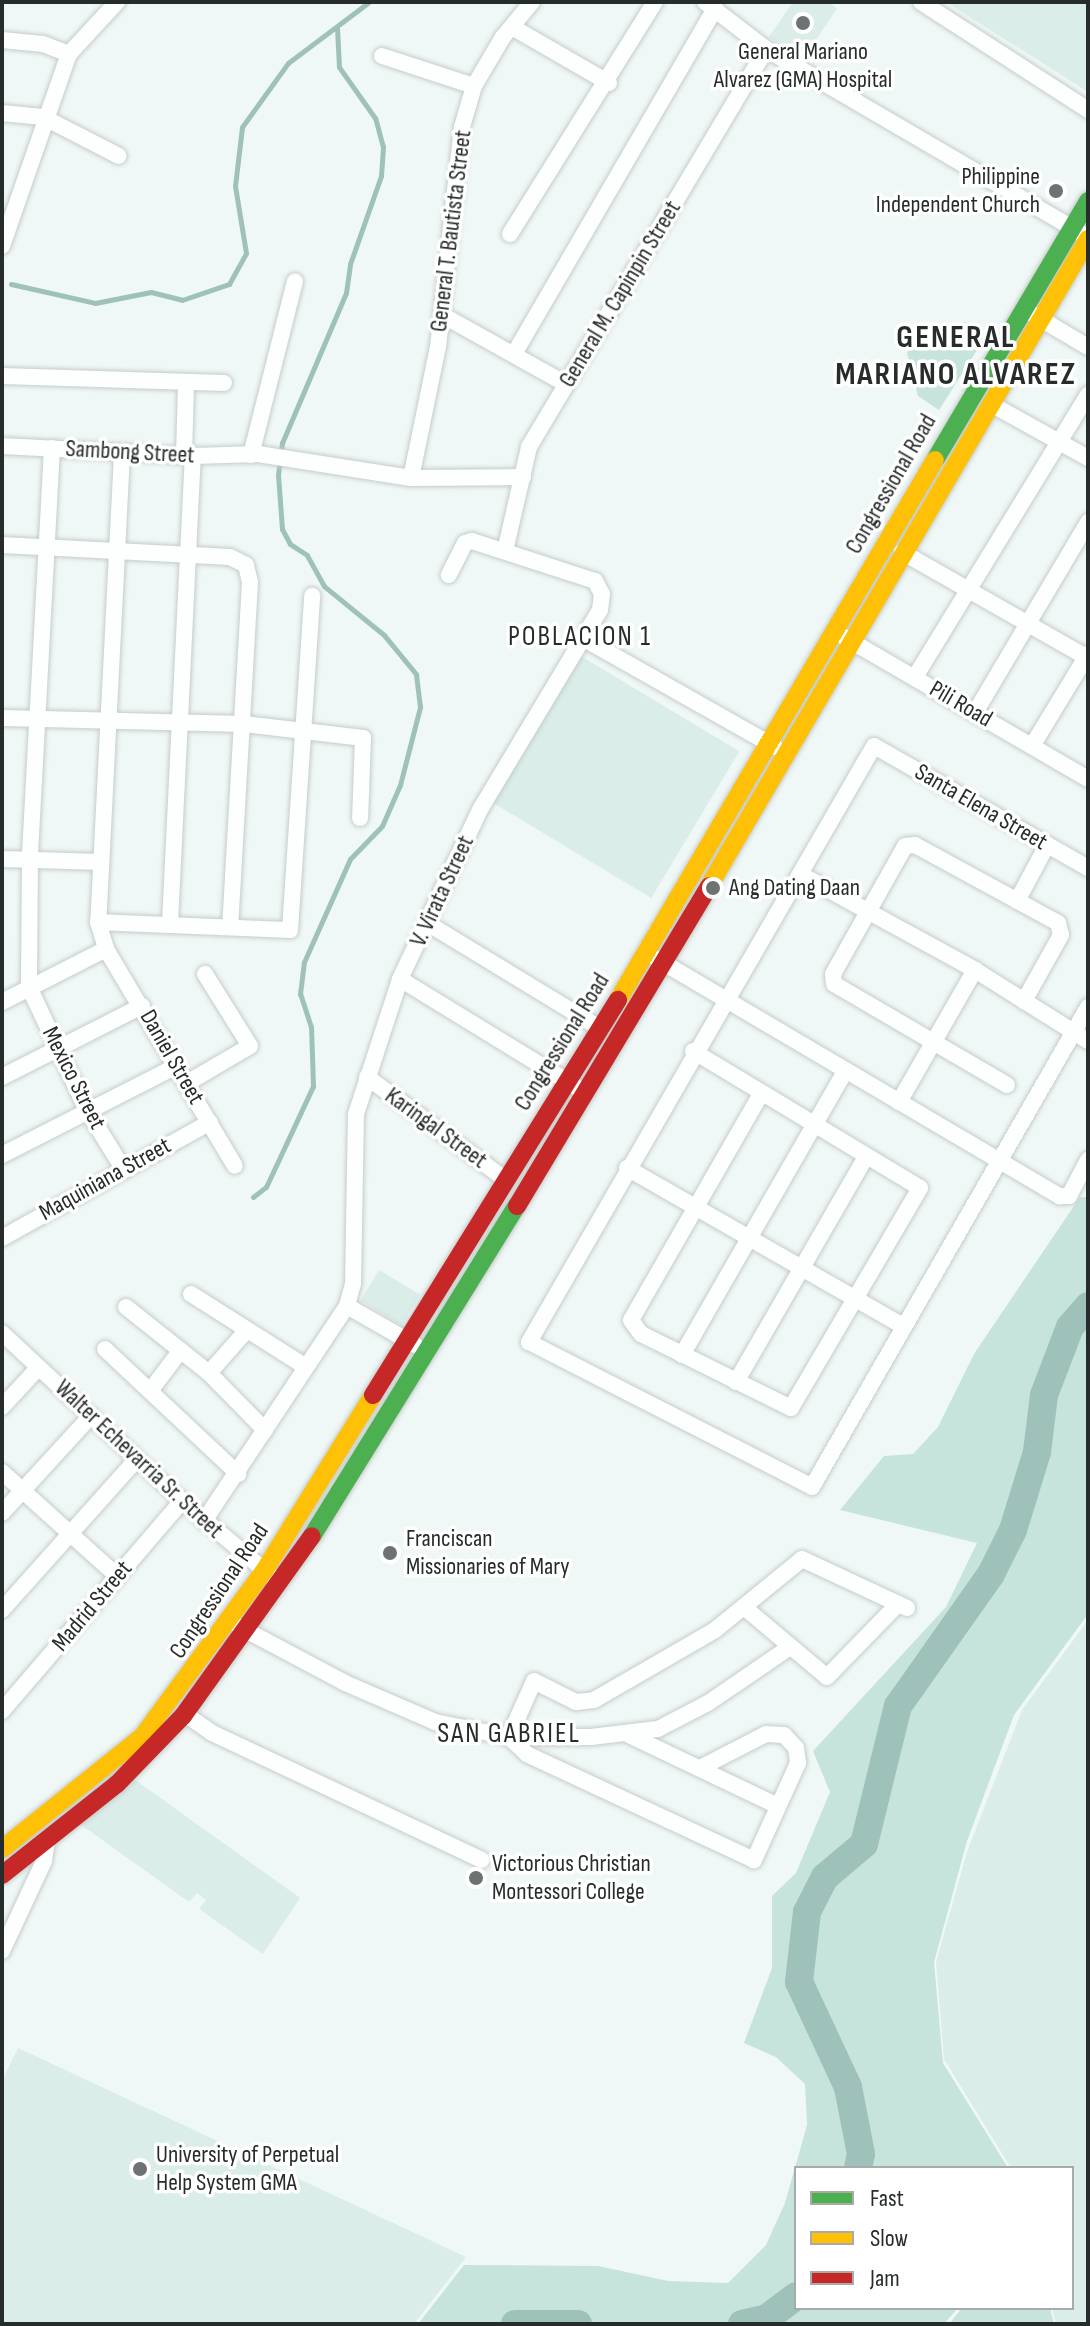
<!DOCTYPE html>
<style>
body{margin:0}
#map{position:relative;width:1090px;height:2326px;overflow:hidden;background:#eff8f6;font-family:"Sofia Sans Condensed",sans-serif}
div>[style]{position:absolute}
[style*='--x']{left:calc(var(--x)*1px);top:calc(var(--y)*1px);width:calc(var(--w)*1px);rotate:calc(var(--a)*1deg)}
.built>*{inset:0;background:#daede9;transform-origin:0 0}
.green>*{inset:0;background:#c6e3dc}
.stream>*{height:5px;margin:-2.5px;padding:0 2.5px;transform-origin:2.5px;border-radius:2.5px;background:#9ec2ba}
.river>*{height:28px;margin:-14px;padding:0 14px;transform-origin:14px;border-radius:14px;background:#9ec2ba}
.roads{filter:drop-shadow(0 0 2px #c5ccca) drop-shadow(0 0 2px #c5ccca)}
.street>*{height:16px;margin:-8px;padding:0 8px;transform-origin:8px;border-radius:8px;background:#fdfefe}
.fast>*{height:18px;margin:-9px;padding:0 9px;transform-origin:9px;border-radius:9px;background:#4caf50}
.slow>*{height:18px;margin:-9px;padding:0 9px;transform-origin:9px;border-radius:9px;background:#ffc107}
.jam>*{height:18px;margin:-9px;padding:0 9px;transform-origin:9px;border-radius:9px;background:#c62828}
.dots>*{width:22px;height:22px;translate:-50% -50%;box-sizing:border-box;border:4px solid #fff;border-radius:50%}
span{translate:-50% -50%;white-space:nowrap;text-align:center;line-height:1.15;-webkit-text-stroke:7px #fff;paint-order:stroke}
.poi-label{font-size:24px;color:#262c2b}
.right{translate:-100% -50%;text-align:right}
.left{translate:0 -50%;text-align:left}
.street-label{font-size:24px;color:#262c2b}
.quarter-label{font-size:28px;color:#262c2b;letter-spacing:2px}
.district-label{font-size:32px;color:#262c2b;font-weight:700;letter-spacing:2px}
.frame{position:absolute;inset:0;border:4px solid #262c2b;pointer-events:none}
.legend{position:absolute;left:794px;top:2166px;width:280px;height:144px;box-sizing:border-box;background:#fff;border:2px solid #a8abaa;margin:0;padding:10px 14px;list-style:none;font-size:24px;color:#262c2b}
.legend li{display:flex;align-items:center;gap:16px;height:40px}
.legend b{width:40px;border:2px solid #a8abaa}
</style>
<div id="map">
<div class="built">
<i style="clip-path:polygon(793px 2px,830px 2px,837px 9px,802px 60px,769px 37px)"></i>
<i style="clip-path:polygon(946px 2px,1088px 2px,1088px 92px)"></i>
<i style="left:579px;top:655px;width:187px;height:171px;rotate:31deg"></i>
<i style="left:379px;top:1270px;width:48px;height:36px;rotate:31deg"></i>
<i style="clip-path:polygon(1088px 1620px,1088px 2324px,1056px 2324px,1052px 2308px,1072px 2308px,1072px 2168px,1011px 2168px,944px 2059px,936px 1962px,967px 1852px,1022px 1710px)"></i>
<i style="clip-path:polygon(127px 1774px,300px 1898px,263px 1954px,199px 1909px,206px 1900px,197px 1893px,189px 1902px,73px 1819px)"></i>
<i style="clip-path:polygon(18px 2048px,466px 2257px,414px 2324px,2px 2324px,2px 2081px)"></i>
</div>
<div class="green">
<i style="clip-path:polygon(966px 322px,987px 334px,939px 410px,918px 396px,907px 353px,924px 328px)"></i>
<i style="clip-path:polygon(1080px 1197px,1088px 1197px,1088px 1614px,1014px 1715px,967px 1841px,934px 1962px,943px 2063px,1008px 2168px,796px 2168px,796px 2308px,958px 2308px,944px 2324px,418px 2324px,464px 2265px,598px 2266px,668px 2281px,728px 2283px,766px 2245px,785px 2203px,807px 2125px,805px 2084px,776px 2057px,744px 2043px,772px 1968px,772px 1896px,796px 1873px,830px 1792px,813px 1751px,946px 1607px,977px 1543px,840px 1510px,884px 1456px,913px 1454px,938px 1427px,974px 1354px)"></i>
<i style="clip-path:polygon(962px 2308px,1050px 2308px,1054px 2324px,949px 2324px)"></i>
</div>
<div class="stream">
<i style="--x:11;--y:284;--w:86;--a:12.7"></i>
<i style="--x:95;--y:303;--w:57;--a:-11.1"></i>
<i style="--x:151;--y:292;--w:32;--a:14"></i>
<i style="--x:182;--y:300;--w:50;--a:-18.8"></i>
<i style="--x:229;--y:284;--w:35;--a:-61"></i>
<i style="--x:246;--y:253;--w:68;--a:-99.3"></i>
<i style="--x:235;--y:186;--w:59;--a:-83.2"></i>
<i style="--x:242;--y:127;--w:79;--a:-54.3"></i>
<i style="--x:288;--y:63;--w:101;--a:-37"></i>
<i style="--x:253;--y:1197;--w:16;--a:-38"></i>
<i style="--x:266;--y:1187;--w:111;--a:-65"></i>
<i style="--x:313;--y:1086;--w:59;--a:-91.9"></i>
<i style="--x:311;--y:1027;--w:35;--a:-108"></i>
<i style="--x:300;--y:994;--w:32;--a:-83"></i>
<i style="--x:304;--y:962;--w:113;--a:-65.9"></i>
<i style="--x:350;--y:859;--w:46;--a:-45.9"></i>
<i style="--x:382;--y:826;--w:45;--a:-66.3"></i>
<i style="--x:400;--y:785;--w:81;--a:-75.6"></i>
<i style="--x:420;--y:707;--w:33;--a:-97"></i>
<i style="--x:416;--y:674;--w:50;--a:-129.4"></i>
<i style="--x:384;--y:635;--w:77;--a:-140.8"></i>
<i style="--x:324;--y:586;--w:35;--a:-119"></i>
<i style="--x:307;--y:555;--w:20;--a:-147"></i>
<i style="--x:290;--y:544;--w:17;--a:-118"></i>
<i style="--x:282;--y:529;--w:54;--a:-94.2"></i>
<i style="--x:278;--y:475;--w:32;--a:-83"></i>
<i style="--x:282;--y:443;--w:163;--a:-66.9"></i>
<i style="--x:346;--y:293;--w:29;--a:-82"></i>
<i style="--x:350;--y:264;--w:93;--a:-70.6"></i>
<i style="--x:381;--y:176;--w:29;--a:-86"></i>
<i style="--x:383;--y:147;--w:30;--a:-105"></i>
<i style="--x:375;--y:118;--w:62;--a:-125.2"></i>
<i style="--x:339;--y:67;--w:40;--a:-92.9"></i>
</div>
<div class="river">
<i style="--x:858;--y:2168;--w:14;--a:-78"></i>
<i style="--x:861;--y:2154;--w:68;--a:-101"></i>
<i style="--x:848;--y:2087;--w:116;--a:-115"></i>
<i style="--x:799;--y:1982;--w:70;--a:-83.5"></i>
<i style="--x:807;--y:1912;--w:39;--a:-63"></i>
<i style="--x:825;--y:1877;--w:51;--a:-40.2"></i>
<i style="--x:864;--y:1844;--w:142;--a:-76.2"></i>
<i style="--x:898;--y:1706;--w:161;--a:-54.8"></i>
<i style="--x:991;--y:1574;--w:49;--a:-63.4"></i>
<i style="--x:1013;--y:1530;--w:82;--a:-72.9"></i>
<i style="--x:1037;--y:1452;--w:57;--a:-83"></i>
<i style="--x:1044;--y:1395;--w:73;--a:-69.1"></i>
<i style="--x:1070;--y:1327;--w:28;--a:-49"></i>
<i style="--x:515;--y:2324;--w:63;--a:0"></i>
<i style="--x:742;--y:2324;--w:26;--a:-13"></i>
<i style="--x:767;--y:2318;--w:36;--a:-37"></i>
</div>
<div class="roads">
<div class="street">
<i style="--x:705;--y:2;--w:77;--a:37.6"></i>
<i style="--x:766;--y:49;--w:365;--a:30.3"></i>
<i style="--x:921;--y:2;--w:199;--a:32.9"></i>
<i style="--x:512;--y:27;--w:112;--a:30"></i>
<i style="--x:2;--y:40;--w:41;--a:5.6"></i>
<i style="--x:43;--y:44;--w:28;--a:21"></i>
<i style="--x:382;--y:56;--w:97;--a:18.1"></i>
<i style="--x:2;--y:113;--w:41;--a:5.6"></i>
<i style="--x:43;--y:117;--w:85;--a:27.2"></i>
<i style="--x:510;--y:234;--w:274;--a:-58"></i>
<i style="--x:2;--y:246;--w:203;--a:-70.8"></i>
<i style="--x:69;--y:54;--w:71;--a:-47.3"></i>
<i style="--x:442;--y:315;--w:142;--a:29.1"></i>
<i style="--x:1034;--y:315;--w:63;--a:30.7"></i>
<i style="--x:514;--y:354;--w:400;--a:-59.8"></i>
<i style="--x:2;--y:376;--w:222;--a:1.8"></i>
<i style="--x:991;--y:404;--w:111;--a:29.1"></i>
<i style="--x:2;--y:446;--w:191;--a:3"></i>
<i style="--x:193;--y:456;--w:65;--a:-1.8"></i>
<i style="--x:258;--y:454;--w:155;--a:8.9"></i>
<i style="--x:411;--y:478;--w:112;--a:-0.5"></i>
<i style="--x:52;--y:448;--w:413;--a:93.1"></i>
<i style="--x:30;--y:860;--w:127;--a:90.5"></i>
<i style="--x:29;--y:987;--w:136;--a:64.8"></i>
<i style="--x:87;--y:1110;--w:67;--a:58.4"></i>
<i style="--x:122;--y:454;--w:469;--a:92.9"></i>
<i style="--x:98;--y:922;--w:28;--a:73"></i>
<i style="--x:106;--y:949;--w:252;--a:59.3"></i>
<i style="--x:251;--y:455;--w:179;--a:-75.8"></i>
<i style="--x:184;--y:456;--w:73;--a:-88.4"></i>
<i style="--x:411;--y:478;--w:134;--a:-78.4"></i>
<i style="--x:438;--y:347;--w:221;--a:-83.8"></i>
<i style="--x:462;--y:127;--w:43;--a:-73.7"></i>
<i style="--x:474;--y:86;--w:57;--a:-59.4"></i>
<i style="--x:503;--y:37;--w:45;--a:-50.4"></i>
<i style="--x:2;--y:545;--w:228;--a:3"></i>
<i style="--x:230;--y:557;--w:18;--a:27"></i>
<i style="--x:246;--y:565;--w:17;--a:77"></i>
<i style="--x:250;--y:582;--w:344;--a:93.3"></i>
<i style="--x:505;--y:551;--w:107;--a:-77"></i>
<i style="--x:529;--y:447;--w:463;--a:-59.2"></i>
<i style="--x:902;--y:552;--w:212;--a:29.7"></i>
<i style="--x:844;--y:637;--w:282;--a:30.2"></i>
<i style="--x:586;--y:640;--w:217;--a:29.5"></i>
<i style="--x:915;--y:677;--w:331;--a:-58.5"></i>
<i style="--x:976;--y:711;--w:220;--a:-59.3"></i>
<i style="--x:2;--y:718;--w:242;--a:1.4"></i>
<i style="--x:244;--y:724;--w:120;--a:6.7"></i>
<i style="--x:363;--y:738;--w:80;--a:92.1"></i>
<i style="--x:1032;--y:746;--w:108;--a:-58.7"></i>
<i style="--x:2;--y:859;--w:99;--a:1.7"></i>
<i style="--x:1088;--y:868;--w:246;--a:-150.3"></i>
<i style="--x:874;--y:746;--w:689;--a:120.06"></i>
<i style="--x:529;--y:1342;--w:318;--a:27.1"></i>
<i style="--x:812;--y:1487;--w:554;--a:-60.1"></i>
<i style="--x:800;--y:874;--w:200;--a:28.7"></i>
<i style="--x:975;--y:970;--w:133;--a:32.1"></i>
<i style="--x:1017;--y:901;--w:64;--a:-61.8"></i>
<i style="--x:98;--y:922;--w:192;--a:2.4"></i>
<i style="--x:290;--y:930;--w:335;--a:-86.2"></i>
<i style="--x:170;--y:923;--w:468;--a:-87.2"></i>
<i style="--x:427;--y:923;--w:204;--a:31.3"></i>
<i style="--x:657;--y:959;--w:468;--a:30.5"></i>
<i style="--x:1060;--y:1196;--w:9;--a:0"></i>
<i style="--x:1069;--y:1196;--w:41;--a:-62.2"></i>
<i style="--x:400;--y:979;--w:206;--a:31.5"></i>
<i style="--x:2;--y:1002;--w:117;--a:-27"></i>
<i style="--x:693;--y:1051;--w:265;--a:31.1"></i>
<i style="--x:920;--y:1188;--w:255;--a:120.4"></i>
<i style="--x:791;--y:1408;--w:167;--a:-153.7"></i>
<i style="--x:641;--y:1334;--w:17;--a:-126"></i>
<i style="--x:631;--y:1320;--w:261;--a:-60.1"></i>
<i style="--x:2;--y:1077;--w:157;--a:-26.9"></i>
<i style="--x:367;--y:1077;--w:172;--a:36.5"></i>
<i style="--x:187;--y:1083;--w:73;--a:-30.4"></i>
<i style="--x:250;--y:1046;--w:85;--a:-122"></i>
<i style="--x:1007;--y:1085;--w:200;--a:-149.7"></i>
<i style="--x:834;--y:984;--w:10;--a:-96"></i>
<i style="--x:833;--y:974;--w:147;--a:-60.6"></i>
<i style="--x:905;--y:846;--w:10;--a:-6"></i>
<i style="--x:915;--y:845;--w:163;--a:28.6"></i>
<i style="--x:1058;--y:923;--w:12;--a:76"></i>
<i style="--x:1061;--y:935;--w:76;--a:119.3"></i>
<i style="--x:899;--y:1102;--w:152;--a:-60.1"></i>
<i style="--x:2;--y:1155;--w:194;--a:-27"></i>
<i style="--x:627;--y:1168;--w:316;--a:29.8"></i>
<i style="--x:2;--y:1238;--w:238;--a:-29.1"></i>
<i style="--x:191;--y:1294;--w:136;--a:32.4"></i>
<i style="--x:347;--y:1306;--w:78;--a:29.8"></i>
<i style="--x:126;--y:1307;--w:106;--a:38.5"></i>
<i style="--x:209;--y:1373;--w:80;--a:45.5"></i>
<i style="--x:2;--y:1333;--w:246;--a:43"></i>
<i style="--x:182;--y:1501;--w:116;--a:40.1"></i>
<i style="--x:105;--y:1349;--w:183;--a:43.2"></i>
<i style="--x:682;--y:1355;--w:327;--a:-60.1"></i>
<i style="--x:209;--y:1373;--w:57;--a:-48.5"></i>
<i style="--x:736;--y:1382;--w:260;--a:-60"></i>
<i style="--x:150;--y:1391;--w:51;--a:-52.9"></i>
<i style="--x:2;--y:1407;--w:54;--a:-47.2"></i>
<i style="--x:2;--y:1472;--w:155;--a:42.1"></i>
<i style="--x:2;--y:1513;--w:132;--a:-47.5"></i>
<i style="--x:204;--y:1521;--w:258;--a:-56.4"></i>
<i style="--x:347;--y:1306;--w:23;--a:-75"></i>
<i style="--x:353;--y:1284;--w:170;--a:-89"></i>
<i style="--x:356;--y:1114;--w:142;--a:-71.9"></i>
<i style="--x:400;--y:979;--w:189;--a:-64.7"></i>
<i style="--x:481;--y:808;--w:231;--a:-59"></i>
<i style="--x:600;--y:610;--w:16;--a:-83"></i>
<i style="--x:602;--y:594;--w:15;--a:-118"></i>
<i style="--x:595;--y:581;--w:129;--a:-162"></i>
<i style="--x:472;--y:541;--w:7;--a:164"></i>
<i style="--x:465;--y:543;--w:36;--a:117"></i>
<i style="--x:745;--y:1608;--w:107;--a:40.1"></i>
<i style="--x:827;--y:1677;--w:102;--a:-45.8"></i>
<i style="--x:2;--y:1610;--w:201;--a:-48.2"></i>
<i style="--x:238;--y:1626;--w:121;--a:28"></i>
<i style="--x:345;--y:1683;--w:98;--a:23.4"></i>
<i style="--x:435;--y:1722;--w:76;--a:11.5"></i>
<i style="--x:509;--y:1737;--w:82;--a:0"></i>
<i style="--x:591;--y:1737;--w:67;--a:-6.8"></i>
<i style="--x:658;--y:1729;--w:56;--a:-27.5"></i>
<i style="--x:708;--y:1703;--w:99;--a:-34.3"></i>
<i style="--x:2;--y:1711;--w:277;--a:-49.4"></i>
<i style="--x:185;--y:1714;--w:33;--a:35"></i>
<i style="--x:212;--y:1733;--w:298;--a:25.2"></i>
<i style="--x:629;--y:1735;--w:165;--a:25.5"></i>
<i style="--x:700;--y:1768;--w:74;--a:-27.3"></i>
<i style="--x:766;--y:1734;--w:18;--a:3"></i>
<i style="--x:784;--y:1735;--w:18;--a:47"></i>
<i style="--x:796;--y:1748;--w:15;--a:82"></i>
<i style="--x:798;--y:1763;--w:107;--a:114.4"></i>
<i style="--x:754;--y:1860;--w:251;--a:-155"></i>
<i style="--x:527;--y:1754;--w:25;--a:-137"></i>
<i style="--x:509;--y:1737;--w:61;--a:-65.9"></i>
<i style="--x:534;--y:1681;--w:47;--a:26.6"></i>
<i style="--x:576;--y:1702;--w:18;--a:-6"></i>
<i style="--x:594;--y:1700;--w:140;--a:-30"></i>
<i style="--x:715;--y:1630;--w:112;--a:-39.2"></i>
<i style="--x:802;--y:1559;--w:116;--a:25"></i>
<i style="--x:2;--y:1951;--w:99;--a:-65"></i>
<i style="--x:44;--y:1861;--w:21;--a:-82"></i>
</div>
<div class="fast">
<i style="--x:935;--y:460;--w:301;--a:-59.4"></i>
<i style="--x:312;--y:1536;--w:388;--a:-58.2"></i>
</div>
<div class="slow">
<i style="--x:709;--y:886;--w:750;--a:-59.64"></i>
<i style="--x:618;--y:1000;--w:626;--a:-59.59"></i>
<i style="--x:2;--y:1849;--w:179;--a:-38.7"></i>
<i style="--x:142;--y:1737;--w:206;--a:-53.7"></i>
<i style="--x:264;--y:1571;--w:207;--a:-58.2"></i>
</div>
<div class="jam">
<i style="--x:517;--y:1206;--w:373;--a:-59"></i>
<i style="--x:373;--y:1395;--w:465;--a:-58.2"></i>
<i style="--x:2;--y:1875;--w:147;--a:-38.4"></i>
<i style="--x:117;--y:1784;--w:95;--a:-45.9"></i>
<i style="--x:183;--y:1716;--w:221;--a:-54.4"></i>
</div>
</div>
<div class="dots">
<i style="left:803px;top:23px;background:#6c7372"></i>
<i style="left:1056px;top:191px;background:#6c7372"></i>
<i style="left:713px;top:888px;background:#6c7372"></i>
<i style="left:390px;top:1553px;background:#6c7372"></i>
<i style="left:476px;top:1878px;background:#6c7372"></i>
<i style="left:140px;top:2169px;background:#6c7372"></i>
</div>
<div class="poi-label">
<span style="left:803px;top:66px">General Mariano<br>Alvarez (GMA) Hospital</span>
<span class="right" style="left:1040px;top:191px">Philippine<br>Independent Church</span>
<span class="left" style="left:729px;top:888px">Ang Dating Daan</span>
<span class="left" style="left:406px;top:1553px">Franciscan<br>Missionaries of Mary</span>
<span class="left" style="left:492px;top:1878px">Victorious Christian<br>Montessori College</span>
<span class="left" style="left:156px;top:2169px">University of Perpetual<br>Help System GMA</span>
</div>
<div class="street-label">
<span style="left:451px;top:231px;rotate:-83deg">General T. Bautista Street</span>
<span style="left:620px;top:294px;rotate:-59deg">General M. Capinpin Street</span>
<span style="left:130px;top:452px;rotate:3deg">Sambong Street</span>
<span style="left:891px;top:484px;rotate:-60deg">Congressional Road</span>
<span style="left:961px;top:704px;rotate:30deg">Pili Road</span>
<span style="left:981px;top:807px;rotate:30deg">Santa Elena Street</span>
<span style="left:442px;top:891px;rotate:-65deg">V. Virata Street</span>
<span style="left:562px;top:1042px;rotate:-58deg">Congressional Road</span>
<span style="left:172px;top:1057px;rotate:60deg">Daniel Street</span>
<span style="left:74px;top:1078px;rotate:63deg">Mexico Street</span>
<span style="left:436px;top:1128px;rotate:36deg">Karingal Street</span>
<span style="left:105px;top:1179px;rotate:-29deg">Maquiniana Street</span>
<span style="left:139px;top:1459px;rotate:43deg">Walter Echevarria Sr. Street</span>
<span style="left:219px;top:1591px;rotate:-56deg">Congressional Road</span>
<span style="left:92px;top:1606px;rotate:-50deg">Madrid Street</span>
</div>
<div class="quarter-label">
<span style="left:580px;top:637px">POBLACION 1</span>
<span style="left:509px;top:1734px">SAN GABRIEL</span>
</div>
<div class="district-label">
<span style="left:956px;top:357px">GENERAL<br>MARIANO ALVAREZ</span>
</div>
<div class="frame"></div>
<ul class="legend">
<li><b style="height:10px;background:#4caf50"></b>Fast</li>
<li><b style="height:10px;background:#ffc107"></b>Slow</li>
<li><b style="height:10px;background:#c62828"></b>Jam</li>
</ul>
</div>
